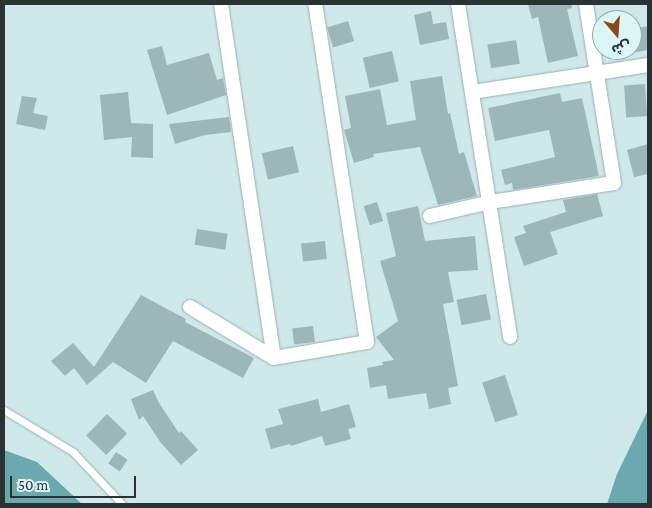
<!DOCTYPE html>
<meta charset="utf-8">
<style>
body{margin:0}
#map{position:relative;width:652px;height:508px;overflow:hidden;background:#cfe9eb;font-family:"Crimson Pro","Noto Sans Arabic",serif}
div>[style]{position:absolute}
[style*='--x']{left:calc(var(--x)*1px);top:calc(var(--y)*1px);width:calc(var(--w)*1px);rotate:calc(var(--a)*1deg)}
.water>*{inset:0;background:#6ca9ae}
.building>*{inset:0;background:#9db6b8;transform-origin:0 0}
.roads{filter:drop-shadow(0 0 1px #98b0b2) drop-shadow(0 0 1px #98b0b2)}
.lane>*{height:7px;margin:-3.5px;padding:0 3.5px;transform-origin:3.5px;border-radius:3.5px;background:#fff}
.street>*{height:14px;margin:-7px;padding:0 7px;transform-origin:7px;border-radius:7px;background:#fff}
span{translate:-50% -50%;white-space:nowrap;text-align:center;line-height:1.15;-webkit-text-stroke:5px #dcf6f8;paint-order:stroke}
.frame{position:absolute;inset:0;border:5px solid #293333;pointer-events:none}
.north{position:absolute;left:592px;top:10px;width:50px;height:50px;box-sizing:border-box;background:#dcf6f8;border:1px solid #94a8a9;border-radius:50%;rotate:162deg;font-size:14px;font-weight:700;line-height:20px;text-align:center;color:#293333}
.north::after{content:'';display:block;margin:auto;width:18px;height:22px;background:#8a4817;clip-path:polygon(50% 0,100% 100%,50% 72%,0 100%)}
.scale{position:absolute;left:10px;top:476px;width:126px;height:22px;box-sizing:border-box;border:2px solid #293333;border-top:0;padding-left:6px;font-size:15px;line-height:18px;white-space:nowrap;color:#293333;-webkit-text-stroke:4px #dcf6f8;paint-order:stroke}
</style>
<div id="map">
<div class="water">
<i style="clip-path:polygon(648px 410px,648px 504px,607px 504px,617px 474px)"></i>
<i style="clip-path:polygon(4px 450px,37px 462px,82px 504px,4px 504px)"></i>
</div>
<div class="building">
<i style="clip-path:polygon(528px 4px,571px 4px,572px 8px,567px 9px,578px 56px,548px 63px,538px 17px,532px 19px)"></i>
<i style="clip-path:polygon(431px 11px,433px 24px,446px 22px,449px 39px,420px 45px,414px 15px)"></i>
<i style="left:348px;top:21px;width:21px;height:22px;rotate:73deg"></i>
<i style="clip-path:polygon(648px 26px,648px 50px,632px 53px,632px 29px)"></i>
<i style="left:516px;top:40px;width:24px;height:29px;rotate:81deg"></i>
<i style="clip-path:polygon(162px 46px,167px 65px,209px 53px,217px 80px,223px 78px,226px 95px,167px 115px,147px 50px)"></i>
<i style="left:392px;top:51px;width:31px;height:30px;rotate:77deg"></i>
<i style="clip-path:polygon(442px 76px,448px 114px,450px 113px,459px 154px,464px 152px,477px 196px,438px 205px,420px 147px,373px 154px,374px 157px,354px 163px,344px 130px,351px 128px,345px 96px,380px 89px,387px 125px,416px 120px,410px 81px)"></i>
<i style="left:645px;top:84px;width:32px;height:21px;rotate:86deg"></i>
<i style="clip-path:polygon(128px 92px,131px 123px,153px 124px,153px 158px,131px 157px,132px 137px,104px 140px,100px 95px)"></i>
<i style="clip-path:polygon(560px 93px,562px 102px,582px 98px,599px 176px,513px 190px,512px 183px,505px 185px,501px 170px,555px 157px,549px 130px,495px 141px,488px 108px)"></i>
<i style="clip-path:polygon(22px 96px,37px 98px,33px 113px,48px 116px,45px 130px,16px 124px)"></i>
<i style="clip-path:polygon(229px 117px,231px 132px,205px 135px,175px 144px,169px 124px)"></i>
<i style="clip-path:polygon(648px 144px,648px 174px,634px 177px,627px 150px)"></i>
<i style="left:293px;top:146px;width:27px;height:32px;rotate:77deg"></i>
<i style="clip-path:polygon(597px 194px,603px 216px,550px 232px,558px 254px,524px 266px,514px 237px,526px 233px,523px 226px,566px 212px,563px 200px)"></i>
<i style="left:377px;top:202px;width:20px;height:14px;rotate:72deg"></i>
<i style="clip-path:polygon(418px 206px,425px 241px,475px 236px,478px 270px,448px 272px,454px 302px,443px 304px,458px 386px,448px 388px,451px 404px,429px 409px,426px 393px,388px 399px,386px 385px,370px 388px,367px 368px,383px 365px,382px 362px,394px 360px,376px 337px,398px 321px,380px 261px,396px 256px,386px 213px)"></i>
<i style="left:197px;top:229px;width:31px;height:16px;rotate:9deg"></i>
<i style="left:325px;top:241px;width:18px;height:24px;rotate:84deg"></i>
<i style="left:486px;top:294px;width:26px;height:30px;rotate:79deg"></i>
<i style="clip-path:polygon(141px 295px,186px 319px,185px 322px,254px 358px,243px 378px,173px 341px,146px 383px,113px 362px,87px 385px,74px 368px,65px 376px,51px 361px,73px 343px,94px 367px)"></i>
<i style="left:313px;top:326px;width:16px;height:21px;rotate:83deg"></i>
<i style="left:505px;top:375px;width:42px;height:24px;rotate:72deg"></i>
<i style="clip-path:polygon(153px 390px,159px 403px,179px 433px,181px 431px,198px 450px,181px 465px,161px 443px,143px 416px,139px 420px,131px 399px)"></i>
<i style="clip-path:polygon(318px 399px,321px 412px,349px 404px,356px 427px,348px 429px,351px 439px,325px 446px,322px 436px,291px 446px,290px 444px,271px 449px,265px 429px,283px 424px,278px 409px)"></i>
<i style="left:107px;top:414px;width:28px;height:30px;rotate:44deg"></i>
<i style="left:116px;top:452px;width:14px;height:14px;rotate:34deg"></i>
</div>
<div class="roads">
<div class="lane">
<i style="--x:4;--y:410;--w:81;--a:31.3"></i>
<i style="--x:73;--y:452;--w:71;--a:46.7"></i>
</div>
<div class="street">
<i style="--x:221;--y:4;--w:358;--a:81.5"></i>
<i style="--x:458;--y:4;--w:337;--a:81.1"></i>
<i style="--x:472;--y:92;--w:178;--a:-8.7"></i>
<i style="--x:430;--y:216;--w:62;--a:-13.1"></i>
<i style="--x:490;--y:202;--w:125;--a:-8.7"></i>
<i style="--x:614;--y:183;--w:181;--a:-98.9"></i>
<i style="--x:190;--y:307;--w:98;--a:31.3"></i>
<i style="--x:274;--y:358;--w:94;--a:-9.8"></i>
<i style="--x:367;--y:342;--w:342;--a:-98.7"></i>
</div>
</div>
<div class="frame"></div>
<div class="north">ش</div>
<div class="scale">50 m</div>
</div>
